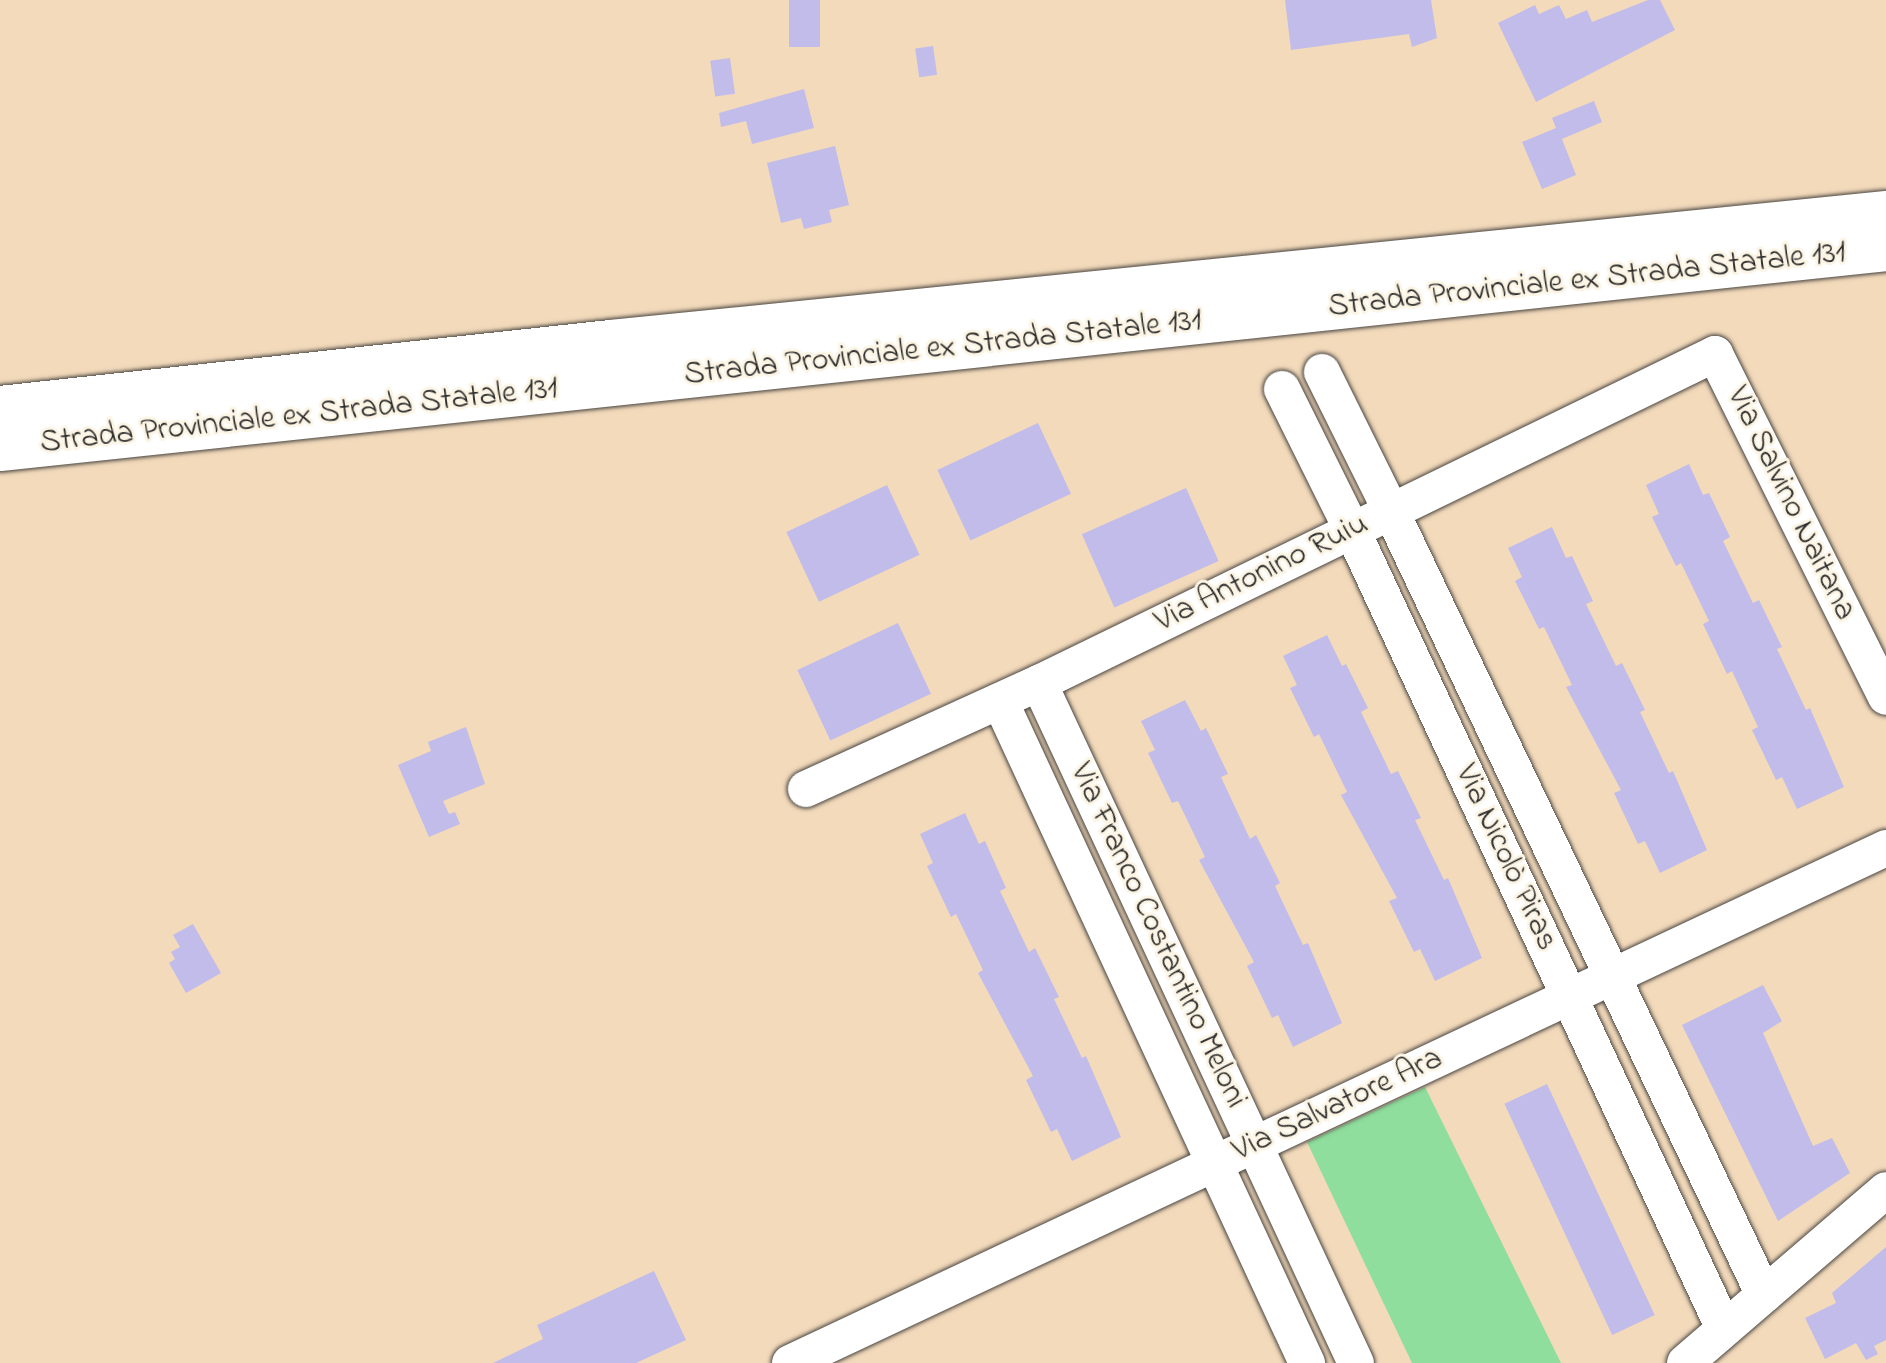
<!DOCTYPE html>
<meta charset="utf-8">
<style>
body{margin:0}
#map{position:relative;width:1886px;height:1363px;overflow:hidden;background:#f3dabb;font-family:"Indie Flower",sans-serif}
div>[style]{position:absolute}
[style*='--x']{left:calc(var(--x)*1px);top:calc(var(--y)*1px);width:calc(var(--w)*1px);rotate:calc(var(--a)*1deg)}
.green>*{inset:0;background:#8fde9d}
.building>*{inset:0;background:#c1bcea;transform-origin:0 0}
.roads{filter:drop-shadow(0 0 2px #494541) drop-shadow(0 0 2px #494541)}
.minor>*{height:36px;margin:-18px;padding:0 18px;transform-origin:18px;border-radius:18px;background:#fff}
.major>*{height:44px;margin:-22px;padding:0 22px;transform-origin:22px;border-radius:22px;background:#fff}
span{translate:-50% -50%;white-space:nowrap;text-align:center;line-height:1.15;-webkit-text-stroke:6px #fcf5e5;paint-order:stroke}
.street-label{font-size:32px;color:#2b2b2b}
</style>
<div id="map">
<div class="green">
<i style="clip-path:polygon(1425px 1087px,1561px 1363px,1412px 1363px,1307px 1142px)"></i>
</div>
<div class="building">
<i style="left:789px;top:0;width:31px;height:47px"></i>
<i style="clip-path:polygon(1285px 0,1431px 0,1437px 38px,1412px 47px,1409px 34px,1291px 50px)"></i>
<i style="clip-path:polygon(1648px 0,1660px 0,1675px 30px,1536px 102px,1498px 23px,1535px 5px,1539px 14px,1559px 5px,1566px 19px,1587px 10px,1592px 22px)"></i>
<i style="left:933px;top:46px;width:29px;height:18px;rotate:82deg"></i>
<i style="left:730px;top:58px;width:36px;height:20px;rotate:82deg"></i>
<i style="clip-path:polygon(804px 89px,814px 128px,752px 144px,746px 121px,721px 127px,719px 113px)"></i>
<i style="clip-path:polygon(1594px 101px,1602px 122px,1562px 139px,1576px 175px,1542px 189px,1522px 142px,1556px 128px,1552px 118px)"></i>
<i style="clip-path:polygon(835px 146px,849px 205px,829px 210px,832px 222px,804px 229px,801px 218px,781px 223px,767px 163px)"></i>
<i style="left:1038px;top:423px;width:78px;height:111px;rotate:65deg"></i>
<i style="clip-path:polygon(1689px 464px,1703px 495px,1709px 493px,1730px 537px,1723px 541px,1753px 603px,1759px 600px,1782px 647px,1777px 649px,1806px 710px,1810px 708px,1844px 787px,1797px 809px,1782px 777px,1776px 780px,1752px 730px,1758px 727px,1732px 671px,1727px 674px,1703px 624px,1709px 621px,1681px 563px,1676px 566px,1652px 517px,1659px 514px,1646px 485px)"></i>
<i style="left:887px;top:485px;width:77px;height:111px;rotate:65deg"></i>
<i style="left:1186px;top:488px;width:80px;height:114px;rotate:66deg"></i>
<i style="clip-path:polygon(1552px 527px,1566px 558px,1572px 556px,1593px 601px,1586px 604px,1616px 666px,1622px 663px,1645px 710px,1640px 712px,1669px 773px,1673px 771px,1707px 850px,1660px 873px,1645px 841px,1638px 844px,1614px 793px,1621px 790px,1566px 687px,1572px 685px,1544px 627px,1539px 629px,1515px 581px,1522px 577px,1508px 548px)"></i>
<i style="left:898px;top:623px;width:78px;height:111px;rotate:65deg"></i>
<i style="clip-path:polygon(1327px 635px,1342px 666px,1346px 664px,1368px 708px,1361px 712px,1391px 774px,1398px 771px,1421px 818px,1415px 820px,1444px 880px,1448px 878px,1482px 958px,1435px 981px,1420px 949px,1414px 952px,1389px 901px,1397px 898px,1341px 795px,1347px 792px,1319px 734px,1314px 737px,1290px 688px,1297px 685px,1283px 656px)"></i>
<i style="clip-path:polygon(1185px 700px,1201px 731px,1206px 728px,1228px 774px,1221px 777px,1250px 839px,1256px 835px,1280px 883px,1275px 886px,1303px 945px,1308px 943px,1342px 1023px,1293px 1047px,1278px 1015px,1272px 1018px,1247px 966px,1254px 962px,1199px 860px,1205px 857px,1178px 801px,1172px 803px,1148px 753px,1155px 750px,1141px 721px)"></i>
<i style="clip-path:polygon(466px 727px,485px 784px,443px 801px,449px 814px,455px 812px,460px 824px,429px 837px,398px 765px,431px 751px,428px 742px)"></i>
<i style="clip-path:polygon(965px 813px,979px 844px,985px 841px,1006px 888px,1000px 891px,1029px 952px,1035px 948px,1059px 997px,1054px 999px,1082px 1058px,1086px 1056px,1121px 1137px,1072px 1161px,1057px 1129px,1051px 1132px,1026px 1080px,1033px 1076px,978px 973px,983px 970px,956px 914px,951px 917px,927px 866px,933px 863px,920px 834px)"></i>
<i style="clip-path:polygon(193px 924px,221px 973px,186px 993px,169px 963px,175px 959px,171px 952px,180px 947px,173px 935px)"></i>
<i style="clip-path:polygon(1763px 985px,1782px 1021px,1763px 1033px,1813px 1146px,1832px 1138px,1850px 1173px,1778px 1221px,1682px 1025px)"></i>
<i style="left:1547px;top:1084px;width:255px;height:47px;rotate:65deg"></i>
<i style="clip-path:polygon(1886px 1247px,1886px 1340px,1874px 1346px,1878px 1354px,1866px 1360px,1856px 1343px,1825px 1359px,1805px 1318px,1836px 1303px,1832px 1293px)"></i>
<i style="clip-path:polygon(654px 1271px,686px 1340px,636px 1363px,493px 1363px,543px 1339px,537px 1325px)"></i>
</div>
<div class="roads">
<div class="minor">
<i style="--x:1322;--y:372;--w:155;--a:63.6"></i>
<i style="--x:1391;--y:511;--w:868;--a:64.56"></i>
<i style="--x:1282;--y:389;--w:157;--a:63.6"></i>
<i style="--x:1352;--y:530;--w:881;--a:65.03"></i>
<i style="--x:1039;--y:683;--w:750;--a:65.01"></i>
<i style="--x:1000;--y:701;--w:730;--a:65.12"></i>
<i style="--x:806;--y:789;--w:256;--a:-24.5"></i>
<i style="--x:1039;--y:683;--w:752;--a:-25.95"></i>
<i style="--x:1715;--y:354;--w:383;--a:63.5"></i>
<i style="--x:790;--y:1363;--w:1211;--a:-25.17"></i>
<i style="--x:1685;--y:1363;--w:265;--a:-40.7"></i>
</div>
<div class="major">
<i style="--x:0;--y:408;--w:615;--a:-6.17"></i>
<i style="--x:611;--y:342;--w:1282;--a:-5.78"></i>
<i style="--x:0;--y:449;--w:1897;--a:-6.05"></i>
</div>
</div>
<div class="street-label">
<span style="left:1587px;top:281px;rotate:-6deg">Strada Provinciale ex Strada Statale 131</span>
<span style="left:943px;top:349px;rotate:-6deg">Strada Provinciale ex Strada Statale 131</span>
<span style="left:299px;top:417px;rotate:-6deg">Strada Provinciale ex Strada Statale 131</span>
<span style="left:1790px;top:504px;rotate:64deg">Via Salvino Naitana</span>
<span style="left:1262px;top:574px;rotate:-26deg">Via Antonino Ruiu</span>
<span style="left:1505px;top:858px;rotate:65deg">Via Nicolò Piras</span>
<span style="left:1157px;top:936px;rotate:65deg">Via Franco Costantino Meloni</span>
<span style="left:1338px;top:1106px;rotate:-25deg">Via Salvatore Ara</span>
</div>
</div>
